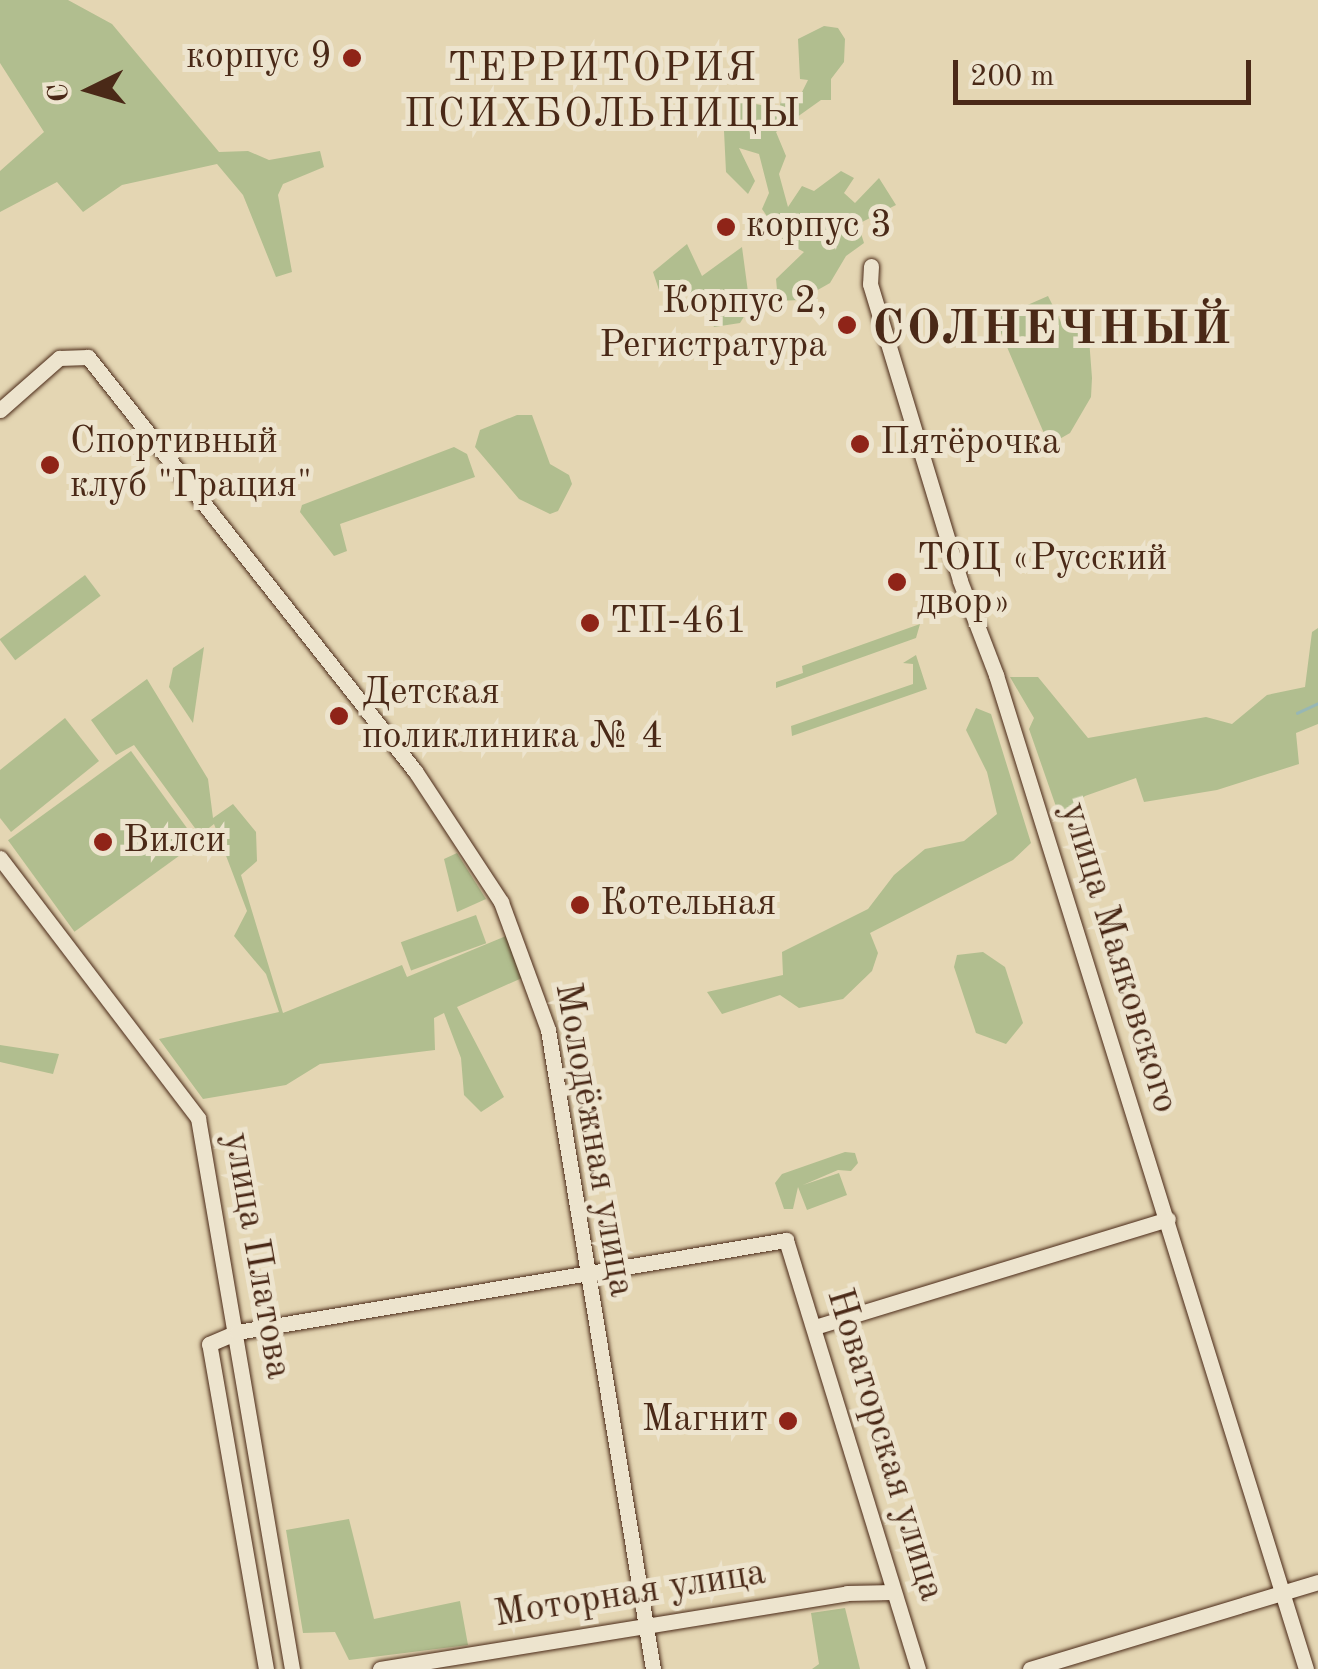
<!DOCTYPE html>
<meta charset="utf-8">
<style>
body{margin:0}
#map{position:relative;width:1318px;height:1669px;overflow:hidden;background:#e4d6b3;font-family:"Old Standard TT",serif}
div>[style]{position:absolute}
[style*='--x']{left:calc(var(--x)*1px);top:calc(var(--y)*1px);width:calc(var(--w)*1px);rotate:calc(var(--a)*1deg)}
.green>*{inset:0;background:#b1be8f;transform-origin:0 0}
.stream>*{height:2.5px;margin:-1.25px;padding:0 1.25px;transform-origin:1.25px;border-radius:1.25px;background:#97b7b5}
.roads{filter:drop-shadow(0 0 2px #4a2917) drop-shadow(0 0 2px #4a2917)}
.secondary>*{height:15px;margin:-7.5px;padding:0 7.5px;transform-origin:7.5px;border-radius:7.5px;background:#ede4ce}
.dots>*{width:28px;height:28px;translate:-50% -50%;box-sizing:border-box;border:5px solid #ede4ce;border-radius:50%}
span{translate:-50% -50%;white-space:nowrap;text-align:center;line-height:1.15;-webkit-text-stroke:10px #ede4ce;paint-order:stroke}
.poi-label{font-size:38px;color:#4a2917}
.right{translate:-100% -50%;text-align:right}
.left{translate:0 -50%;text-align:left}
.street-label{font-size:38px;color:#4a2917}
.neighbourhood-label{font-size:40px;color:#4a2917;letter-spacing:2.5px}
.district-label{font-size:48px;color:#4a2917;font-weight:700;letter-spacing:2.5px}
.north{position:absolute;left:40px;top:40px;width:100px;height:100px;-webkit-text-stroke:8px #ede4ce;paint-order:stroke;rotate:265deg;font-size:28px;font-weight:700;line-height:40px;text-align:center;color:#4a2917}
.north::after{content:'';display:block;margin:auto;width:35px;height:45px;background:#4a2917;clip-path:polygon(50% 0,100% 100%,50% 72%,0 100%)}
.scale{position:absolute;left:953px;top:60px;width:298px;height:45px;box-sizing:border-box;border:5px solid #4a2917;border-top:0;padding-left:12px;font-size:30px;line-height:35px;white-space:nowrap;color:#4a2917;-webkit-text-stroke:8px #ede4ce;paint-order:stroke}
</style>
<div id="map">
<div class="green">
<i style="clip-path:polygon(0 0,68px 0,112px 24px,219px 152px,248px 151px,269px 160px,320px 151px,324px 167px,283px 184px,278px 195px,292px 272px,276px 277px,243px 195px,217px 164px,122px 185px,83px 212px,57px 182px,0 212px,0 171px,44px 132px,0 63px)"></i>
<i style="clip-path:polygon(824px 26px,838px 28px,845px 39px,844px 62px,831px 79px,831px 100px,821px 100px,776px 132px,786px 156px,779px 174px,788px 207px,802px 186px,814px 191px,841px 171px,854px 178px,844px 193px,855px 203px,879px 178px,896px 205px,858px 224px,864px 243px,846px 256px,830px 283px,800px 300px,778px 301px,776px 279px,804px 252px,784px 241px,762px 209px,769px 193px,759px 154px,739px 148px,755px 181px,748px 194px,726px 172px,724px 131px,737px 100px,779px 109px,783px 93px,802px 92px,808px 80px,800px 79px,798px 39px)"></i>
<i style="clip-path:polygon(687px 244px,702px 276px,742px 247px,750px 307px,740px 323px,714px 327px,703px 301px,673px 283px,659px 290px,653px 272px)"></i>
<i style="clip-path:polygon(1048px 296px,1065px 330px,1088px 325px,1092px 378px,1091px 397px,1070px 433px,1049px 445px,995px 319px)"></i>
<i style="clip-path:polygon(517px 415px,532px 415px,550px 464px,569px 475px,572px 484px,558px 511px,550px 514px,519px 499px,475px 447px,480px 430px)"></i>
<i style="clip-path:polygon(454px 447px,467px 454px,475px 477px,340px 524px,347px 551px,334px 556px,300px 512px,302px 505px)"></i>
<i style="left:85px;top:575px;width:26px;height:107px;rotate:53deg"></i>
<i style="clip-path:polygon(920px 624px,916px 638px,776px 688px,776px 682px,803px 673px,802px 666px)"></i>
<i style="clip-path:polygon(1318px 628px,1318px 724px,1296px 733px,1299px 764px,1217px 790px,1144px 802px,1136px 778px,1085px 796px,1060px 818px,1029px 729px,1034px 718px,1010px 677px,1038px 677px,1088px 738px,1206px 717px,1232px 724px,1267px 695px,1305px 687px,1312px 632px)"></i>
<i style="clip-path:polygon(204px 647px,193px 723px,169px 687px,173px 668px)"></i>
<i style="clip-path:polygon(916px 655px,927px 689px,792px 736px,791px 726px,913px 684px,913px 664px,903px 663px)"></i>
<i style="clip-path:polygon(147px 679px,208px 779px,213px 818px,233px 804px,256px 832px,257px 861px,241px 875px,283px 1013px,402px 965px,407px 977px,506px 936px,522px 978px,457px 1007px,504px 1097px,481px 1112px,464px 1095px,461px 1058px,444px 1013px,434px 1018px,435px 1050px,320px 1064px,286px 1085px,203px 1099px,159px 1039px,279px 1012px,266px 974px,234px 936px,247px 911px,214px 824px,200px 835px,134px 745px,116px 755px,91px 720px)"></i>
<i style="clip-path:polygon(976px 708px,991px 714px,1031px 843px,1013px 860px,870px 933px,878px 953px,872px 971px,843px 999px,799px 1008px,780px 995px,722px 1014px,707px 992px,783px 975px,782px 952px,868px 909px,894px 875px,925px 849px,964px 841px,997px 814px,987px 772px,966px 730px)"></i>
<i style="clip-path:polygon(65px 718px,99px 761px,11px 832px,0 818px,0 770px)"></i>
<i style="left:131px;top:751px;width:113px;height:152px;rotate:54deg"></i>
<i style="clip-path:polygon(457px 853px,486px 899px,457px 912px,444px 859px)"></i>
<i style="left:476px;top:915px;width:30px;height:80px;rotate:70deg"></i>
<i style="clip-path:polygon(983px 952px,1005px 967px,1023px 1023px,1006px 1044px,976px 1033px,954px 967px,957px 955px)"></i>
<i style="clip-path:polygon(0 1045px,59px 1054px,53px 1074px,0 1062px)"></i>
<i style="clip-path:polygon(845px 1152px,855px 1153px,858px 1163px,851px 1171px,838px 1170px,803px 1185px,839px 1173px,847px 1195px,807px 1210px,798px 1187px,793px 1209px,784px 1209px,775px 1183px,782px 1174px)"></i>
<i style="clip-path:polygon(349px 1519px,374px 1619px,460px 1601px,468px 1645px,349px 1660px,335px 1632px,303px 1633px,286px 1530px)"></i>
<i style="clip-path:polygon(845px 1608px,860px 1669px,812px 1669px,819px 1664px,811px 1613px)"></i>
</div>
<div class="stream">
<i style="--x:1297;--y:713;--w:23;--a:-25"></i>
</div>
<div class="roads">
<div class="secondary">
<i style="--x:871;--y:266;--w:18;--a:93"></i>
<i style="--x:870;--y:284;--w:310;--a:73.1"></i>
<i style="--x:960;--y:581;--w:101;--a:69"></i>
<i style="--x:996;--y:675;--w:1041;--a:72.68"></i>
<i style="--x:0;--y:410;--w:79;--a:-41.4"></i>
<i style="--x:59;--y:358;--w:29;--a:-2"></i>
<i style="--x:88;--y:357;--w:528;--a:51.7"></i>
<i style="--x:415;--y:771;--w:157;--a:56.7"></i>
<i style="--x:501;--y:902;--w:136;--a:69.8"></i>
<i style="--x:548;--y:1030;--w:648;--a:80.67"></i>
<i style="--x:0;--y:858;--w:327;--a:52.7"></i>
<i style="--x:198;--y:1118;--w:559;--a:80.32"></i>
<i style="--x:815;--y:1327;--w:369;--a:-17"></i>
<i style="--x:266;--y:1669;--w:330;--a:-99.9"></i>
<i style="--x:209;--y:1344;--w:30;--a:-23"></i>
<i style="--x:237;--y:1332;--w:557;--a:-9.51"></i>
<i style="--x:786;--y:1240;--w:449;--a:72.9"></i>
<i style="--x:380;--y:1669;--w:473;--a:-9.2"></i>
<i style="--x:847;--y:1593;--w:45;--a:-1.3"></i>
<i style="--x:1030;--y:1669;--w:301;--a:-16.8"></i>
</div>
</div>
<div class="dots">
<i style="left:352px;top:58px;background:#8f2418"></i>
<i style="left:726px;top:227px;background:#8f2418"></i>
<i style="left:847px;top:325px;background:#8f2418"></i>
<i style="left:860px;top:444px;background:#8f2418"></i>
<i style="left:50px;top:465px;background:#8f2418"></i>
<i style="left:897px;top:582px;background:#8f2418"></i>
<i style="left:590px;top:623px;background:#8f2418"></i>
<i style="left:339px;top:716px;background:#8f2418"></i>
<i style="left:103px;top:842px;background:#8f2418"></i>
<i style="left:580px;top:905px;background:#8f2418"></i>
<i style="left:788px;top:1421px;background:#8f2418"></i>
</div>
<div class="poi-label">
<span class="right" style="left:332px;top:58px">корпус 9</span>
<span class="left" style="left:746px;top:227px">корпус 3</span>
<span class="right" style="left:827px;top:325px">Корпус 2,<br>Регистратура</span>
<span class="left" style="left:70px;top:465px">Спортивный<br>клуб "Грация"</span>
<span class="left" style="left:880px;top:444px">Пятёрочка</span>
<span class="left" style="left:917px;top:582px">ТОЦ «Русский<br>двор»</span>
<span class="left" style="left:610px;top:623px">ТП-461</span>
<span class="left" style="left:362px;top:716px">Детская<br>поликлиника № 4</span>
<span class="left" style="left:123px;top:842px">Вилси</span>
<span class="left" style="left:600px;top:905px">Котельная</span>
<span class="right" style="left:768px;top:1421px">Магнит</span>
</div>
<div class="street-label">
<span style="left:1118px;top:958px;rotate:73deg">улица Маяковского</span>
<span style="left:593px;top:1140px;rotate:80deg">Молодёжная улица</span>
<span style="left:256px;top:1256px;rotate:80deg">улица Платова</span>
<span style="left:884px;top:1445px;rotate:73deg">Новаторская улица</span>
<span style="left:630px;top:1595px;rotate:-9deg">Моторная улица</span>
</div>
<div class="neighbourhood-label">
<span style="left:603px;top:93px">ТЕРРИТОРИЯ<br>ПСИХБОЛЬНИЦЫ</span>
</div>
<div class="district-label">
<span style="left:1053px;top:331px">СОЛНЕЧНЫЙ</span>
</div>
<div class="north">С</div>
<div class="scale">200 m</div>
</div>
